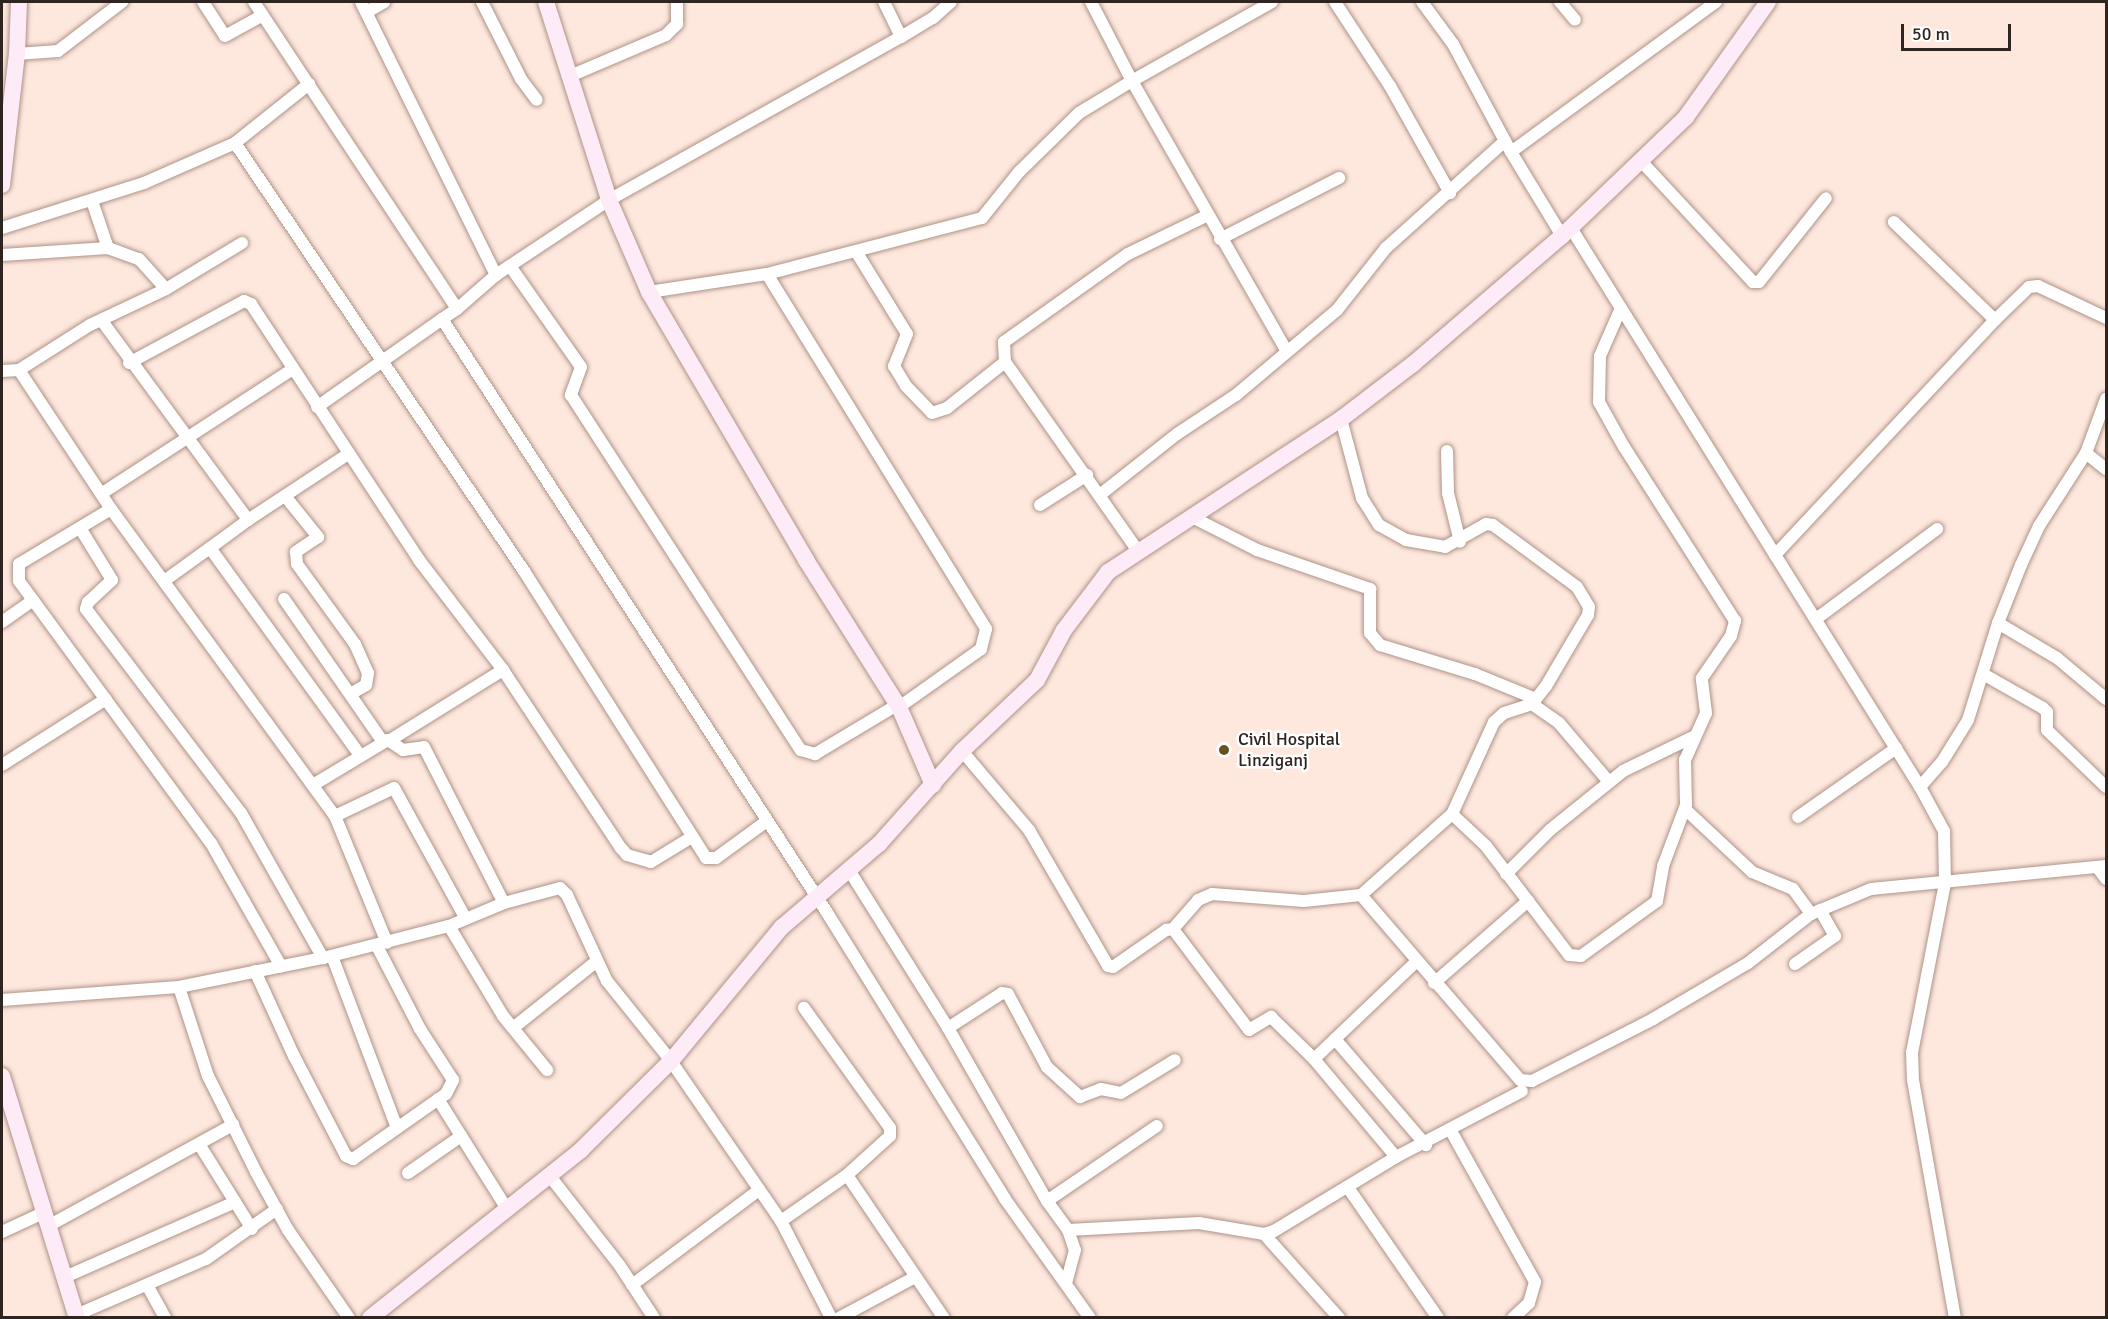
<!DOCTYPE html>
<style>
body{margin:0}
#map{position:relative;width:2108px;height:1319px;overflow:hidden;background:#fee7dd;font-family:Signika,sans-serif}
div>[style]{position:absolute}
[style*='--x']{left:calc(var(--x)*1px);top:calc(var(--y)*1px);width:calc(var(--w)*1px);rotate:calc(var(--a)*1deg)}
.roads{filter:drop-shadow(0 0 2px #ad9387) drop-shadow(0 0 2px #ad9387)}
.street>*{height:12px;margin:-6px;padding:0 6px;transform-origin:6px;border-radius:6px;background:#fff}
.secondary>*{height:16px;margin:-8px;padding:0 8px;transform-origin:8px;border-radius:8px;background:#fdecf8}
.dots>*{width:16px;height:16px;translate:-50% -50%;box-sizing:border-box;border:3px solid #fff;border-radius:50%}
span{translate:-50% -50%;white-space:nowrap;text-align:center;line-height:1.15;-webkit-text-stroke:5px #fff;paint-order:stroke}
.poi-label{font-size:18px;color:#2f2520}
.left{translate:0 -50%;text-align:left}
.frame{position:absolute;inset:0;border:3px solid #2f2520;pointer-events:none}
.scale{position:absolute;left:1901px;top:24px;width:110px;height:27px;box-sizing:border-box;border:3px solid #2f2520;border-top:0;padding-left:8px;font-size:18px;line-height:21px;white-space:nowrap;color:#2f2520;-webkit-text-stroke:4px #fff;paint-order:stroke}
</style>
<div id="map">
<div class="roads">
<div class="street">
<i style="--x:203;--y:2;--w:40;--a:57.1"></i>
<i style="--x:225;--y:36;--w:43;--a:-28.9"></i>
<i style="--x:254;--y:2;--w:368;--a:56.5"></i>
<i style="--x:457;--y:309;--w:18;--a:146"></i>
<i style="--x:442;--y:319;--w:706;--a:57.03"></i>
<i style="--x:826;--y:911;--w:339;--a:58.1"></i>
<i style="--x:1005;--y:1199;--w:146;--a:54.5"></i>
<i style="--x:361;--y:2;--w:305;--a:63.7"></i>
<i style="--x:482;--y:2;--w:86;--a:63.1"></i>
<i style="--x:521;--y:79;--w:26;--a:53"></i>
<i style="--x:884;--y:2;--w:39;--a:64"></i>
<i style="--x:1272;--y:2;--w:161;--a:150.6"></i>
<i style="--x:1132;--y:81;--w:310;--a:60.2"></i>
<i style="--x:1335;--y:2;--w:100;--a:56.8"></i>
<i style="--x:1390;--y:86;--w:123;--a:60.7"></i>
<i style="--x:1422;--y:2;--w:52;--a:53.6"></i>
<i style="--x:1453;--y:44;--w:123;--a:61.8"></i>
<i style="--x:1511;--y:152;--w:98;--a:58.7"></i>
<i style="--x:1560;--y:2;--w:23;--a:50"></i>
<i style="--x:367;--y:12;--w:20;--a:-30"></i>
<i style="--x:17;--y:54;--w:41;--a:-4.2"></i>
<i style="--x:58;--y:51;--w:81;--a:-37.4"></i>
<i style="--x:570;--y:76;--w:104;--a:-23.1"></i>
<i style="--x:666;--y:35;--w:16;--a:-45"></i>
<i style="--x:677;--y:24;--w:22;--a:-90"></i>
<i style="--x:235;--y:143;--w:516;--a:55.97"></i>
<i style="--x:524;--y:571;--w:340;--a:57.6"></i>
<i style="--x:706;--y:858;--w:10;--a:0"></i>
<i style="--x:716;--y:858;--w:63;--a:-36"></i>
<i style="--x:1511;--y:152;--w:254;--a:-36.2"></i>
<i style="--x:1641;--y:161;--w:165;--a:47.2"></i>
<i style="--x:1753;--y:282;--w:6;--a:0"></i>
<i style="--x:1759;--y:282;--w:107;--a:-51.4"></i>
<i style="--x:92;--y:201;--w:50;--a:71.2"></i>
<i style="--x:108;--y:248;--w:33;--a:20"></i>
<i style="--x:139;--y:259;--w:40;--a:48"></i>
<i style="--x:2;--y:228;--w:149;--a:-17.6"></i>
<i style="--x:144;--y:183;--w:99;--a:-23.7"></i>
<i style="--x:235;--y:143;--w:95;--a:-38.6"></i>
<i style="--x:1571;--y:228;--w:659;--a:58.02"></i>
<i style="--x:1920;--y:787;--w:50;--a:61.4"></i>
<i style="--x:1944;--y:831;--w:52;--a:88.9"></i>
<i style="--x:1945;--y:883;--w:172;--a:101"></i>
<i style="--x:1912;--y:1052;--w:28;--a:88"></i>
<i style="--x:1913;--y:1080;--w:242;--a:80"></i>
<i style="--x:1220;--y:239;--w:134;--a:-27.1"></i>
<i style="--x:857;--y:253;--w:95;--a:58.3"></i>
<i style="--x:907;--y:334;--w:35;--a:112"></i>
<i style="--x:894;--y:366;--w:23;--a:59"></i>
<i style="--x:906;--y:386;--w:37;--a:46"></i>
<i style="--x:932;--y:413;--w:16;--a:-18"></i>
<i style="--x:947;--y:408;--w:74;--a:-38.4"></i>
<i style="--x:2;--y:255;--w:106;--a:-3.8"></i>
<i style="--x:510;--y:266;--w:123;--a:54.9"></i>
<i style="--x:581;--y:367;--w:30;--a:110"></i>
<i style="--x:571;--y:395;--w:423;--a:57.1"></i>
<i style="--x:801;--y:750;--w:15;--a:16"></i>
<i style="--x:815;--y:754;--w:96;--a:-30.9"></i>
<i style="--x:767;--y:274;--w:417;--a:58.3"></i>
<i style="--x:986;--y:629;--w:21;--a:104"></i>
<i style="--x:981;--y:649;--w:100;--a:144.7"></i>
<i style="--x:649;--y:292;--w:119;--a:-8.7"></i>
<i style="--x:767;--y:274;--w:222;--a:-14.6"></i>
<i style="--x:982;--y:218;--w:59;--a:-51.2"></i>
<i style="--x:1019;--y:172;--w:84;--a:-44.5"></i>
<i style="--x:1079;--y:113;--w:62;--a:-31.1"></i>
<i style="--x:1132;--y:81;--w:89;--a:-117.4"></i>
<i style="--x:457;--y:309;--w:52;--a:-41.1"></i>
<i style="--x:496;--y:275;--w:136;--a:-33.6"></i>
<i style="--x:609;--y:200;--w:334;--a:-29.2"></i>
<i style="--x:901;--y:37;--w:37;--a:-31"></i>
<i style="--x:933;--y:18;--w:24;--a:-42"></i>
<i style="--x:1995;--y:320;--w:47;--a:-44.1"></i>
<i style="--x:2029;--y:287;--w:9;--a:-6"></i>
<i style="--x:2038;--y:286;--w:75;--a:25.2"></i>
<i style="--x:102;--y:321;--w:247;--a:53.7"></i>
<i style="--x:248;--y:520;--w:47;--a:143.6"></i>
<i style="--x:210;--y:548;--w:254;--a:54.1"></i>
<i style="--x:129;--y:363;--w:131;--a:-28.3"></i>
<i style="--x:244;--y:301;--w:8;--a:23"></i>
<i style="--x:251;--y:304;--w:306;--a:56.7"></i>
<i style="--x:419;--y:560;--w:138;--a:52.6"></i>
<i style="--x:503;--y:670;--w:214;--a:56.5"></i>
<i style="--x:621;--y:848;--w:9;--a:49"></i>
<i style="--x:627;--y:855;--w:25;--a:16"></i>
<i style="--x:651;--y:862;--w:48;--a:-31.4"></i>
<i style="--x:19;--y:370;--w:167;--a:56.5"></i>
<i style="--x:111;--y:509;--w:380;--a:53.9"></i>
<i style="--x:335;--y:816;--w:137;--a:67.7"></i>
<i style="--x:2;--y:371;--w:17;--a:-3"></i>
<i style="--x:19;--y:370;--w:84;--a:-32.4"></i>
<i style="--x:90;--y:325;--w:84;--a:-25.3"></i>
<i style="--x:166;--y:289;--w:89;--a:-31.2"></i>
<i style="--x:317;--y:407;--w:153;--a:-35.1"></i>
<i style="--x:1341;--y:419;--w:82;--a:75.1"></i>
<i style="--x:1362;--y:498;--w:32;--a:58"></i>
<i style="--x:1379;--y:525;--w:31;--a:29"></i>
<i style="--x:1406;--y:540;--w:40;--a:10"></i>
<i style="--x:1445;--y:547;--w:47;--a:-29.3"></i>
<i style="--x:1486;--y:524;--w:7;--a:8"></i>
<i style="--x:1493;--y:525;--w:104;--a:36.4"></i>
<i style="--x:1577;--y:587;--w:23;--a:59"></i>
<i style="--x:1589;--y:607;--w:8;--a:97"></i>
<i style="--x:1588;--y:615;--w:82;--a:120.6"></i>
<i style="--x:1546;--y:686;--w:23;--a:128"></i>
<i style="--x:1532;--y:704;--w:29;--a:162"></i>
<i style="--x:1504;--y:713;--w:13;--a:138"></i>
<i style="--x:1494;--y:722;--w:101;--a:114.5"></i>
<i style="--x:1452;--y:814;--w:122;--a:138.3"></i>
<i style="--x:1361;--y:895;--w:244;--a:49.3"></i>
<i style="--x:1520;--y:1080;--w:12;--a:5"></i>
<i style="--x:1532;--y:1081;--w:136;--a:-27.1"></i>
<i style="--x:1653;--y:1019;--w:110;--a:-30.5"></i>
<i style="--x:1748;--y:963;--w:80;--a:-37.9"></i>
<i style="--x:1811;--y:914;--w:65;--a:-22.6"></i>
<i style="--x:1871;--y:889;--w:236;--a:-5.6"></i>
<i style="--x:1447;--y:451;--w:42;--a:88.6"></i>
<i style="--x:1448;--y:493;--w:50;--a:76.2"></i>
<i style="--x:2086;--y:453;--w:26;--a:39"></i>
<i style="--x:101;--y:494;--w:229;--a:-33.1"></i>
<i style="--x:1101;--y:494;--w:97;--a:-38.3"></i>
<i style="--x:1177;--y:434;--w:71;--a:-33.5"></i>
<i style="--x:1236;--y:395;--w:132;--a:-40.1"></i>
<i style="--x:1337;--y:310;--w:79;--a:-51.7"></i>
<i style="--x:1386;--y:248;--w:160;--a:-42"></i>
<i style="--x:285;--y:496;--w:53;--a:51.2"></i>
<i style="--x:318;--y:537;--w:27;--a:146"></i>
<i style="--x:296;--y:552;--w:12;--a:85"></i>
<i style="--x:297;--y:564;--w:99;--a:54.1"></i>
<i style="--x:355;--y:644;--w:32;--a:66"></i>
<i style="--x:368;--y:673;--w:12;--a:99"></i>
<i style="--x:366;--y:685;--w:16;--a:150"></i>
<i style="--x:1040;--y:505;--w:56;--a:-32.6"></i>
<i style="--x:111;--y:509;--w:107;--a:149.1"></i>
<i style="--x:19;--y:564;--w:17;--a:90"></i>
<i style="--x:19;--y:581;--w:325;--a:53.8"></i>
<i style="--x:211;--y:843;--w:142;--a:60.4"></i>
<i style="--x:1190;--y:516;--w:75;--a:26.9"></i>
<i style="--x:1257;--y:550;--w:120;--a:19"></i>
<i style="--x:1370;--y:589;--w:44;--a:90"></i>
<i style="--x:1370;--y:633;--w:16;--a:50"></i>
<i style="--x:1380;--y:645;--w:99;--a:17"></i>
<i style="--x:1475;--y:674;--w:66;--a:22.3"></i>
<i style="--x:248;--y:520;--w:120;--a:-33.4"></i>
<i style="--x:80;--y:528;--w:61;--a:58.4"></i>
<i style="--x:112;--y:580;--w:33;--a:137"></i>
<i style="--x:88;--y:602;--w:7;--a:106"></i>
<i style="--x:86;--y:609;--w:256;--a:52.8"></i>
<i style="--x:241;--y:813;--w:167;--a:60.5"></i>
<i style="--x:1138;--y:551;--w:231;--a:-125.1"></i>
<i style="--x:1005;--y:362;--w:20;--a:-93"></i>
<i style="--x:1004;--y:342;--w:152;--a:-35.4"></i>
<i style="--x:1128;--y:254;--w:87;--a:-26"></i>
<i style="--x:1775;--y:555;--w:322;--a:-46.9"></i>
<i style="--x:1995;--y:320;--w:141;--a:-135.9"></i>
<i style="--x:164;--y:581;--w:57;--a:-35.7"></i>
<i style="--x:284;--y:599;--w:174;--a:55.3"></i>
<i style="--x:1816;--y:619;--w:151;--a:-36.6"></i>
<i style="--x:2;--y:622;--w:38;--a:-35"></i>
<i style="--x:1998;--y:623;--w:69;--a:30.7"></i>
<i style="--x:2057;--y:658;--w:64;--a:39.9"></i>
<i style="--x:1983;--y:674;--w:69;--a:29.5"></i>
<i style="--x:2043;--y:708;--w:6;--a:45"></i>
<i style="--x:2047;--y:712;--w:18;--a:90"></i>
<i style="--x:2047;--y:730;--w:82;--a:44"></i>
<i style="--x:1532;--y:704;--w:33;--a:35"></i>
<i style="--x:1559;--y:723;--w:77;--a:49.7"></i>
<i style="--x:392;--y:739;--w:131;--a:-31.9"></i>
<i style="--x:962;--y:751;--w:104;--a:49.7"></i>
<i style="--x:1029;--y:830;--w:157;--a:59.8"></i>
<i style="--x:1108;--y:966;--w:5;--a:11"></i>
<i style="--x:1113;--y:967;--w:65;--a:-34.9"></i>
<i style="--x:1166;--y:930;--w:7;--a:-8"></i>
<i style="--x:1173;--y:929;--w:126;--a:53"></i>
<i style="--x:1249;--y:1030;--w:26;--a:-31"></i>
<i style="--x:1271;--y:1017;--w:60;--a:44.3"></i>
<i style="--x:2;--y:765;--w:123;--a:-32.4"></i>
<i style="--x:313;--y:785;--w:87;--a:-31"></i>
<i style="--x:388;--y:740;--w:18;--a:34"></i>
<i style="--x:403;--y:750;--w:21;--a:-8"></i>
<i style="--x:424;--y:747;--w:175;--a:62.9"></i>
<i style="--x:1920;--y:787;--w:33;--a:-49"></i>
<i style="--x:1942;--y:762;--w:49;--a:-58.2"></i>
<i style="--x:1968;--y:720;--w:102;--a:-72.8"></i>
<i style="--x:1998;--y:623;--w:62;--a:-68.4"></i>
<i style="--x:2021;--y:565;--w:43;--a:-65.2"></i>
<i style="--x:2039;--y:526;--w:87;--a:-57.2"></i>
<i style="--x:2086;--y:453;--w:58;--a:-69.7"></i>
<i style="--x:1685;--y:809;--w:92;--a:43.2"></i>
<i style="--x:1752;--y:872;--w:44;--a:22.5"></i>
<i style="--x:1793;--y:889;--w:31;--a:54"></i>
<i style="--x:1452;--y:814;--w:47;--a:43.3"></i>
<i style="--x:1486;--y:846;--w:137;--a:52.7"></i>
<i style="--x:1569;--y:955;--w:12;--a:5"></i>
<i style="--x:1581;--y:956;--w:94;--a:-35.9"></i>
<i style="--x:1657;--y:901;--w:36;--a:-80"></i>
<i style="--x:1663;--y:866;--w:65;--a:-69.3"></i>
<i style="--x:1686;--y:805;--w:45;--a:-91.3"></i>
<i style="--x:1685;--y:760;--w:51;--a:-65.9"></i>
<i style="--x:1706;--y:713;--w:35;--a:-97"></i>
<i style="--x:1702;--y:678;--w:51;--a:-55.4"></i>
<i style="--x:1731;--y:636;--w:16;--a:-75"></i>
<i style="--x:1735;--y:621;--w:206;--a:-122.5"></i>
<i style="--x:1624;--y:447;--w:51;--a:-119.1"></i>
<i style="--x:1599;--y:402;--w:46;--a:-88.8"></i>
<i style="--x:1600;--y:356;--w:52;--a:-66.4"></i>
<i style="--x:335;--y:816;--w:65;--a:-25.4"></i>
<i style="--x:394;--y:788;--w:149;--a:61.2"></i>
<i style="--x:1798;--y:817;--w:120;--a:-35.1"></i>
<i style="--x:2097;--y:867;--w:15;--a:53"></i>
<i style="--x:849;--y:870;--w:186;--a:57.9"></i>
<i style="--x:948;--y:1028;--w:199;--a:60.2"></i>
<i style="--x:1047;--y:1201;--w:133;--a:-34.3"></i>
<i style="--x:1506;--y:874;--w:62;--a:-45"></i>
<i style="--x:1550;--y:830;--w:94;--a:-38.9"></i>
<i style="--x:1623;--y:771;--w:78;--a:-25.9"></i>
<i style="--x:449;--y:926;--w:105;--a:59"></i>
<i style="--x:503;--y:1016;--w:70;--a:50.8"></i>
<i style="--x:1173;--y:929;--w:38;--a:-49"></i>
<i style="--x:1198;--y:900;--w:15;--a:-23"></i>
<i style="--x:1212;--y:894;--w:92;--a:4.4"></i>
<i style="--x:1304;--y:901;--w:57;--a:-6"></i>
<i style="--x:332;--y:956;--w:184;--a:69.3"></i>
<i style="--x:1795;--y:964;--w:49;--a:-35"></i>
<i style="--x:1835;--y:936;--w:30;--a:-120"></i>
<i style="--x:255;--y:971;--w:94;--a:65.4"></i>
<i style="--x:294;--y:1056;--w:113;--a:62.5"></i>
<i style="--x:346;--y:1156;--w:8;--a:23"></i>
<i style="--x:353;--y:1159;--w:113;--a:-35"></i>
<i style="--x:446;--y:1094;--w:16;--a:-63"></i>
<i style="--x:453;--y:1080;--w:61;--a:-122.9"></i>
<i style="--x:420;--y:1029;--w:93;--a:-117.4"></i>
<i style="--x:1434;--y:983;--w:125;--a:-41.1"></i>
<i style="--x:179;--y:987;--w:94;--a:72"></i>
<i style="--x:208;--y:1076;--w:107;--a:63.4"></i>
<i style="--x:256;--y:1172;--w:66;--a:61.1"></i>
<i style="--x:288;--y:1230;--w:107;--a:55.3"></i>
<i style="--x:2;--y:1000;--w:177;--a:-4.2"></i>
<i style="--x:179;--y:987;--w:147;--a:-11.4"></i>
<i style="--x:323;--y:958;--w:130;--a:-14.3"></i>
<i style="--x:449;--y:926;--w:60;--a:-22.7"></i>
<i style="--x:504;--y:903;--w:58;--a:-15"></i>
<i style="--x:560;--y:888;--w:10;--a:45"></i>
<i style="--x:567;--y:895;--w:95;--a:65.1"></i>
<i style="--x:607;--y:981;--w:102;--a:51.3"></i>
<i style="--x:671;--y:1061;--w:194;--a:55.5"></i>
<i style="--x:781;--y:1221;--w:109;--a:62.7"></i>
<i style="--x:513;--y:1028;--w:107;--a:-38.6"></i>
<i style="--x:948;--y:1028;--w:64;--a:-32.9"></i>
<i style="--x:1002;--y:993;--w:6;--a:9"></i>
<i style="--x:1008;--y:994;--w:83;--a:61.9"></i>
<i style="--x:1047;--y:1067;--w:45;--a:42.3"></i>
<i style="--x:1080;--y:1097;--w:22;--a:-21"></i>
<i style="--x:1101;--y:1089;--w:20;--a:11"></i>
<i style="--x:1121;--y:1093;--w:63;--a:-31.4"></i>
<i style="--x:1335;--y:1039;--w:140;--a:49.4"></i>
<i style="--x:438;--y:1099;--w:130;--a:57.9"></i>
<i style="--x:1451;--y:1131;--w:173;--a:60.9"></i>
<i style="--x:1535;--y:1282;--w:22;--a:106"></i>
<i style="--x:1529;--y:1303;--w:22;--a:137"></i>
<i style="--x:199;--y:1144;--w:100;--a:58.1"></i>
<i style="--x:1396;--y:1157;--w:128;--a:-129.9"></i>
<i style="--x:1314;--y:1059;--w:141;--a:-43.6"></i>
<i style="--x:408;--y:1173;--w:65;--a:-34.9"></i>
<i style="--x:549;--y:1175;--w:115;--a:52"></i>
<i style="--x:620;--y:1266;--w:62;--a:56.8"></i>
<i style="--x:847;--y:1175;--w:173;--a:55.9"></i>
<i style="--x:1349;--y:1189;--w:157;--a:55.4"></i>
<i style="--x:1047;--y:1201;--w:36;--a:54"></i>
<i style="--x:1068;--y:1230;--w:21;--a:71"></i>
<i style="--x:1075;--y:1250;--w:35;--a:105"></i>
<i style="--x:781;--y:1221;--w:80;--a:-34.9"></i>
<i style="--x:847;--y:1175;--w:58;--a:-42.2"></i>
<i style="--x:890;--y:1136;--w:8;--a:-90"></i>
<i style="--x:890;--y:1128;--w:148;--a:-125.6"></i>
<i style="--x:50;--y:1225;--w:209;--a:-28.7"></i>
<i style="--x:1068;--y:1230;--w:131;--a:-3.1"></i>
<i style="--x:1199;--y:1223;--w:66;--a:9.6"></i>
<i style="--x:1264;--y:1234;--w:10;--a:-17"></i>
<i style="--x:1274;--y:1231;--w:143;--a:-31.2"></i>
<i style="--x:1396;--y:1157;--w:142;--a:-27.6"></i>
<i style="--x:2;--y:1232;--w:47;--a:-24.9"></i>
<i style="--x:1264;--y:1234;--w:113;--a:48.2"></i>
<i style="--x:65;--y:1277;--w:186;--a:-23.8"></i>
<i style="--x:147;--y:1285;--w:38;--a:61"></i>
<i style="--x:632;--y:1285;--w:159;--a:-36.8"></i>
<i style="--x:76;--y:1315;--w:142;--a:-23.3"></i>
<i style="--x:206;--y:1259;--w:87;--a:-35.2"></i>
<i style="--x:839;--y:1318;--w:86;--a:-28.3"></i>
</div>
<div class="secondary">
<i style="--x:546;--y:2;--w:208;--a:72.3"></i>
<i style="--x:609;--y:200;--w:100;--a:66.5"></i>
<i style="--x:649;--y:292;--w:311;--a:59.6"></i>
<i style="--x:806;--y:560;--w:174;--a:57.7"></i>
<i style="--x:899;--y:707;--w:85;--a:66.4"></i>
<i style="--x:2;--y:185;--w:132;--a:-83.5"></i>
<i style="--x:17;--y:54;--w:52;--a:-87.8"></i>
<i style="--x:2;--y:1076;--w:253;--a:72.8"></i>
<i style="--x:370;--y:1318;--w:270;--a:-38.5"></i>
<i style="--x:581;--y:1150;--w:127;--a:-44.7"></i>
<i style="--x:671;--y:1061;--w:174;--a:-50.4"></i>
<i style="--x:782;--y:927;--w:128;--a:-40.6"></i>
<i style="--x:879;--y:844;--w:125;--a:-48.3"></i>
<i style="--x:962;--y:751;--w:103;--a:-43.4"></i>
<i style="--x:1037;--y:680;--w:57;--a:-61.6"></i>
<i style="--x:1064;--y:630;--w:73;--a:-52.8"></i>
<i style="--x:1108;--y:572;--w:279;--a:-33.3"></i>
<i style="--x:1341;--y:419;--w:91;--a:-37.4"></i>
<i style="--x:1413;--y:364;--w:196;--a:-40.7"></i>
<i style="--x:1562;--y:236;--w:172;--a:-43.8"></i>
<i style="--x:1686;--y:117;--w:141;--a:-54.5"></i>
</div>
</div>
<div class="dots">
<i style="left:1224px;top:750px;background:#675322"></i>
</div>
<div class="poi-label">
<span class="left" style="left:1238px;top:750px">Civil Hospital<br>Linziganj</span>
</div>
<div class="frame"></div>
<div class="scale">50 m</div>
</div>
